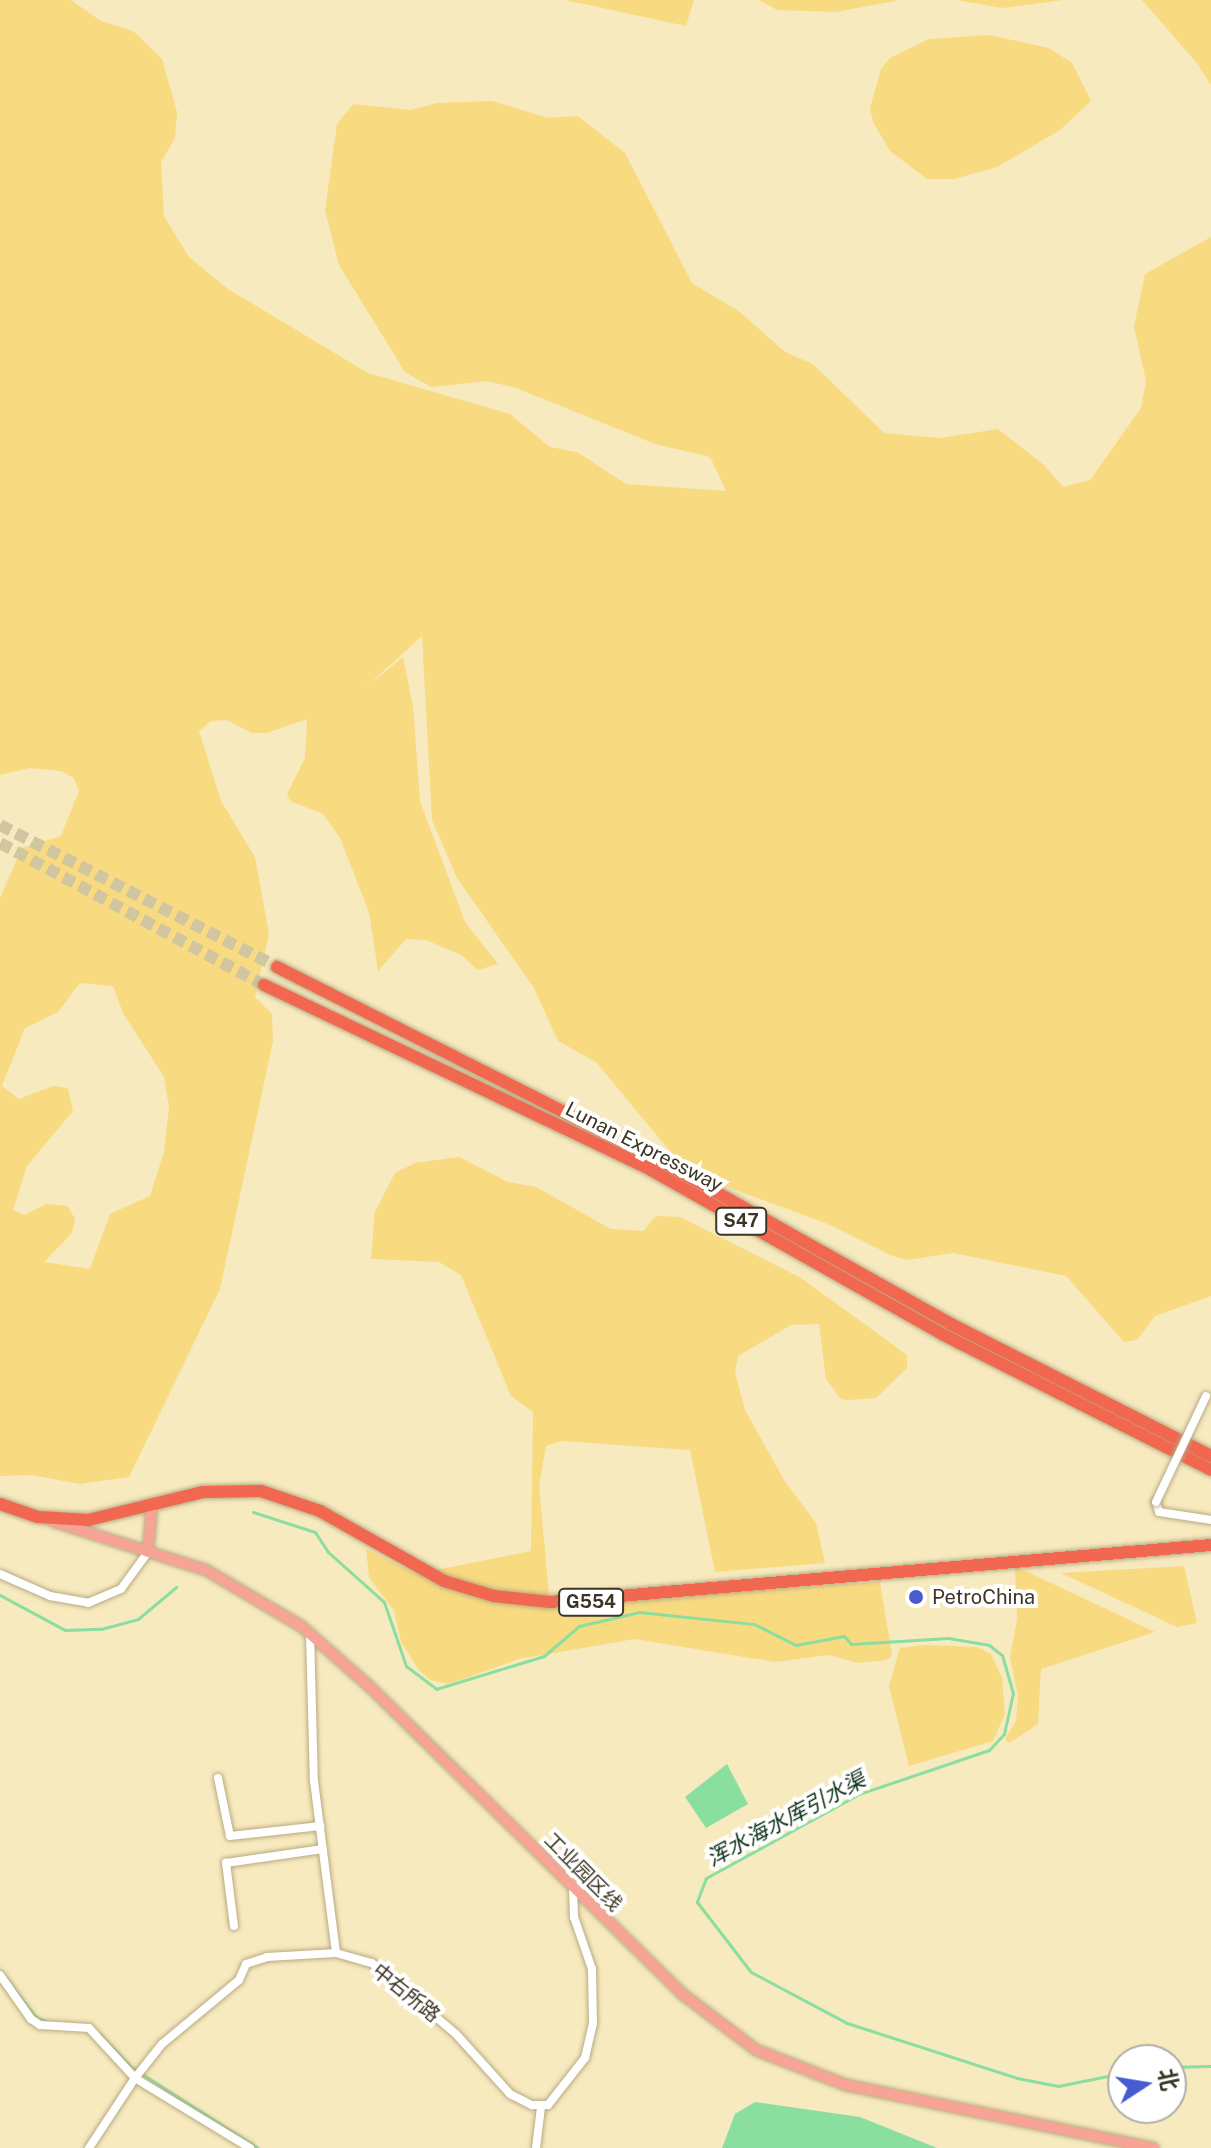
<!DOCTYPE html>
<meta charset="utf-8">
<style>
body{margin:0}
#map{position:relative;width:1211px;height:2148px;overflow:hidden;background:#f8eabf;font-family:"Public Sans","Noto Sans SC",sans-serif}
div>[style]{position:absolute}
[style*='--x']{left:calc(var(--x)*1px);top:calc(var(--y)*1px);width:calc(var(--w)*1px);rotate:calc(var(--a)*1deg)}
.green>*{inset:0;background:#f8da81}
.water>*{inset:0;background:#8adea0}
.stream>*{height:3px;margin:-1.5px;padding:0 1.5px;transform-origin:1.5px;border-radius:1.5px;background:#8adea0}
.highway-tunnel>*{height:12px;margin-top:-6px;transform-origin:0;background:repeating-linear-gradient(90deg,#d2c6a0 0 12px,transparent 0 18px)}
.roads{filter:drop-shadow(0 0 2px #b8aa82) drop-shadow(0 0 2px #b8aa82)}
.minor>*{height:8px;margin:-4px;padding:0 4px;transform-origin:4px;border-radius:4px;background:#fff}
.major>*{height:10px;margin:-5px;padding:0 5px;transform-origin:5px;border-radius:5px;background:#f7a496}
.highway>*{height:12px;margin:-6px;padding:0 6px;transform-origin:6px;border-radius:6px;background:#f16750}
.bridges{filter:drop-shadow(0 0 2px #b8aa82) drop-shadow(0 0 2px #b8aa82)}
.minor-bridge>*{height:8px;margin:-4px;padding:0 4px;transform-origin:4px;border-radius:4px;background:#fff}
.dots>*{width:22px;height:22px;translate:-50% -50%;box-sizing:border-box;border:4px solid #fff;border-radius:50%}
span{translate:-50% -50%;white-space:nowrap;text-align:center;line-height:1.15;-webkit-text-stroke:8px #fff;paint-order:stroke}
.shield-label span{padding:2px 6px;background:#fff;border:2px solid;border-radius:6px;-webkit-text-stroke-width:0}
.shield-label{font-size:18px;color:#3b3524;font-weight:700}
.street-label{font-size:20px;color:#3b3524}
.poi-label{font-size:20px;color:#3b3524}
.left{translate:0 -50%;text-align:left}
.water-label{font-size:22px;color:#0f331b;font-style:italic}
.north{position:absolute;left:1107px;top:2044px;width:80px;height:80px;box-sizing:border-box;background:#fff;border:2px solid #b1aea7;border-radius:50%;rotate:78deg;font-size:22px;font-weight:700;line-height:32px;text-align:center;color:#3b3524}
.north::after{content:'';display:block;margin:auto;width:28px;height:36px;background:#485bd0;clip-path:polygon(50% 0,100% 100%,50% 72%,0 100%)}
</style>
<div id="map">
<div class="green">
<i style="clip-path:polygon(evenodd,0 0,71px 0,101px 21px,133px 31px,162px 59px,177px 112px,175px 138px,161px 162px,164px 216px,189px 257px,228px 289px,368px 373px,510px 414px,550px 447px,577px 452px,626px 484px,726px 491px,710px 457px,655px 444px,516px 388px,487px 381px,431px 387px,405px 372px,339px 265px,325px 210px,337px 124px,353px 104px,410px 110px,437px 103px,492px 101px,548px 118px,578px 116px,625px 153px,692px 283px,740px 312px,785px 352px,813px 364px,884px 433px,940px 438px,998px 429px,1044px 465px,1063px 487px,1090px 480px,1141px 408px,1146px 381px,1134px 326px,1145px 274px,1211px 237px,1211px 1296px,1155px 1316px,1137px 1340px,1124px 1342px,1066px 1276px,953px 1253px,907px 1260px,893px 1256px,828px 1224px,687px 1172px,596px 1062px,558px 1041px,534px 988px,457px 878px,432px 820px,422px 636px,365px 688px,403px 657px,413px 706px,420px 801px,465px 922px,498px 964px,478px 970px,461px 955px,426px 940px,406px 939px,378px 971px,369px 912px,340px 838px,323px 814px,290px 801px,287px 794px,305px 758px,307px 719px,267px 733px,252px 733px,227px 720px,211px 721px,199px 731px,221px 801px,255px 857px,269px 934px,255px 997px,272px 1014px,273px 1041px,220px 1289px,129px 1477px,80px 1484px,32px 1475px,0 1476px,0 898px,22px 848px,61px 836px,79px 791px,74px 778px,61px 771px,30px 768px,0 775px,0 0,80px 983px,113px 986px,123px 1013px,164px 1077px,169px 1108px,164px 1152px,150px 1196px,110px 1214px,90px 1269px,44px 1262px,72px 1233px,75px 1219px,68px 1206px,46px 1204px,25px 1215px,13px 1210px,27px 1166px,73px 1111px,68px 1088px,53px 1086px,19px 1099px,2px 1086px,25px 1028px,58px 1012px,80px 983px)"></i>
<i style="clip-path:polygon(565px 0,694px 0,686px 26px)"></i>
<i style="clip-path:polygon(759px 0,900px 0,836px 12px,777px 10px)"></i>
<i style="clip-path:polygon(956px 0,1063px 0,1002px 8px)"></i>
<i style="clip-path:polygon(1142px 0,1211px 0,1211px 85px,1196px 62px)"></i>
<i style="clip-path:polygon(989px 35px,1049px 48px,1072px 63px,1091px 101px,1060px 130px,997px 167px,954px 179px,927px 179px,890px 151px,873px 122px,870px 108px,881px 69px,890px 58px,929px 39px)"></i>
<i style="clip-path:polygon(459px 1157px,508px 1182px,536px 1187px,611px 1229px,643px 1231px,656px 1216px,680px 1217px,801px 1278px,907px 1355px,907px 1368px,876px 1398px,848px 1400px,841px 1399px,826px 1379px,819px 1324px,791px 1325px,738px 1356px,735px 1372px,745px 1410px,784px 1480px,816px 1523px,825px 1563px,715px 1572px,690px 1450px,561px 1441px,546px 1446px,539px 1486px,550px 1605px,880px 1582px,892px 1655px,887px 1660px,858px 1663px,829px 1655px,775px 1662px,635px 1639px,519px 1659px,449px 1684px,430px 1680px,419px 1670px,401px 1642px,394px 1611px,369px 1577px,366px 1549px,416px 1574px,531px 1551px,533px 1412px,511px 1396px,461px 1275px,439px 1262px,371px 1259px,375px 1212px,395px 1173px,415px 1163px)"></i>
<i style="clip-path:polygon(1015px 1566px,1155px 1632px,1041px 1669px,1038px 1724px,1009px 1743px,1005px 1739px,1016px 1721px,1018px 1696px,1010px 1657px,1017px 1619px)"></i>
<i style="clip-path:polygon(1184px 1566px,1197px 1623px,1177px 1627px,1061px 1573px)"></i>
<i style="clip-path:polygon(925px 1645px,977px 1647px,991px 1654px,1002px 1678px,1005px 1714px,993px 1741px,909px 1766px,889px 1686px,900px 1648px)"></i>
</div>
<div class="water">
<i style="clip-path:polygon(727px 1764px,748px 1804px,706px 1828px,685px 1797px)"></i>
<i style="clip-path:polygon(755px 2102px,860px 2117px,937px 2148px,722px 2148px,735px 2114px)"></i>
</div>
<div class="stream">
<i style="--x:253;--y:1512;--w:65;--a:17.9"></i>
<i style="--x:315;--y:1532;--w:24;--a:57"></i>
<i style="--x:328;--y:1552;--w:75;--a:41.8"></i>
<i style="--x:384;--y:1602;--w:68;--a:71"></i>
<i style="--x:406;--y:1666;--w:38;--a:37"></i>
<i style="--x:436;--y:1689;--w:113;--a:-17"></i>
<i style="--x:544;--y:1656;--w:46;--a:-40.6"></i>
<i style="--x:579;--y:1626;--w:62;--a:-13.1"></i>
<i style="--x:639;--y:1612;--w:116;--a:6"></i>
<i style="--x:754;--y:1624;--w:47;--a:26.6"></i>
<i style="--x:796;--y:1645;--w:49;--a:-10.6"></i>
<i style="--x:844;--y:1636;--w:11;--a:49"></i>
<i style="--x:851;--y:1644;--w:97;--a:-3.5"></i>
<i style="--x:948;--y:1638;--w:42;--a:9.7"></i>
<i style="--x:989;--y:1645;--w:16;--a:38"></i>
<i style="--x:1002;--y:1655;--w:40;--a:74"></i>
<i style="--x:1013;--y:1693;--w:42;--a:102.4"></i>
<i style="--x:1004;--y:1734;--w:22;--a:133"></i>
<i style="--x:989;--y:1750;--w:137;--a:161.3"></i>
<i style="--x:859;--y:1794;--w:175;--a:151.2"></i>
<i style="--x:706;--y:1878;--w:26;--a:111"></i>
<i style="--x:697;--y:1902;--w:88;--a:52.4"></i>
<i style="--x:751;--y:1972;--w:109;--a:28"></i>
<i style="--x:847;--y:2023;--w:179;--a:17.9"></i>
<i style="--x:1017;--y:2078;--w:42;--a:11"></i>
<i style="--x:1058;--y:2086;--w:66;--a:-11.3"></i>
<i style="--x:0;--y:1595;--w:74;--a:28.3"></i>
<i style="--x:65;--y:1630;--w:36;--a:-2"></i>
<i style="--x:101;--y:1629;--w:38;--a:-15"></i>
<i style="--x:138;--y:1619;--w:50;--a:-40.1"></i>
<i style="--x:0;--y:1971;--w:58;--a:52"></i>
<i style="--x:36;--y:2017;--w:13;--a:23"></i>
<i style="--x:100;--y:2034;--w:45;--a:46.8"></i>
<i style="--x:131;--y:2067;--w:151;--a:32.5"></i>
<i style="--x:1171;--y:2067;--w:40;--a:-1.4"></i>
</div>
<div class="highway-tunnel">
<i style="--x:0;--y:825;--w:311;--a:27.1"></i>
<i style="--x:0;--y:843;--w:300;--a:28.3"></i>
</div>
<div class="roads">
<div class="minor">
<i style="--x:1156;--y:1502;--w:10;--a:73"></i>
<i style="--x:1159;--y:1512;--w:53;--a:8.7"></i>
<i style="--x:0;--y:1574;--w:55;--a:23.7"></i>
<i style="--x:50;--y:1596;--w:39;--a:10"></i>
<i style="--x:88;--y:1603;--w:36;--a:-23"></i>
<i style="--x:121;--y:1589;--w:46;--a:-53.9"></i>
<i style="--x:310;--y:1633;--w:148;--a:88.5"></i>
<i style="--x:314;--y:1781;--w:173;--a:82.7"></i>
<i style="--x:218;--y:1778;--w:59;--a:78.3"></i>
<i style="--x:230;--y:1836;--w:91;--a:-6.3"></i>
<i style="--x:234;--y:1926;--w:64;--a:-97.2"></i>
<i style="--x:226;--y:1863;--w:98;--a:-8.2"></i>
<i style="--x:0;--y:1975;--w:54;--a:54.8"></i>
<i style="--x:31;--y:2019;--w:11;--a:34"></i>
<i style="--x:40;--y:2025;--w:49;--a:3.5"></i>
<i style="--x:89;--y:2028;--w:68;--a:47.4"></i>
<i style="--x:135;--y:2078;--w:84;--a:123.3"></i>
<i style="--x:250;--y:2148;--w:135;--a:-148.7"></i>
<i style="--x:135;--y:2078;--w:43;--a:-51.5"></i>
<i style="--x:162;--y:2044;--w:100;--a:-39.7"></i>
<i style="--x:239;--y:1980;--w:17;--a:-66"></i>
<i style="--x:246;--y:1964;--w:22;--a:-18"></i>
<i style="--x:267;--y:1957;--w:69;--a:-3.3"></i>
<i style="--x:336;--y:1953;--w:37;--a:16"></i>
<i style="--x:372;--y:1963;--w:110;--a:40.2"></i>
<i style="--x:456;--y:2034;--w:81;--a:48"></i>
<i style="--x:510;--y:2094;--w:25;--a:27"></i>
<i style="--x:532;--y:2105;--w:16;--a:0"></i>
<i style="--x:548;--y:2105;--w:60;--a:-51.8"></i>
<i style="--x:585;--y:2058;--w:36;--a:-77"></i>
<i style="--x:593;--y:2023;--w:54;--a:-91.1"></i>
<i style="--x:592;--y:1969;--w:55;--a:-109.1"></i>
<i style="--x:574;--y:1917;--w:30;--a:-92"></i>
<i style="--x:536;--y:2148;--w:41;--a:-83"></i>
</div>
<div class="major">
<i style="--x:52;--y:1521;--w:162;--a:17.7"></i>
<i style="--x:206;--y:1570;--w:110;--a:30.5"></i>
<i style="--x:301;--y:1626;--w:91;--a:41.4"></i>
<i style="--x:369;--y:1686;--w:438;--a:44.5"></i>
<i style="--x:681;--y:1993;--w:94;--a:37.2"></i>
<i style="--x:756;--y:2050;--w:97;--a:21.3"></i>
<i style="--x:846;--y:2085;--w:314;--a:11.6"></i>
<i style="--x:148;--y:1552;--w:47;--a:-85.1"></i>
</div>
<div class="highway">
<i style="--x:277;--y:967;--w:426;--a:26.8"></i>
<i style="--x:657;--y:1159;--w:337;--a:29.3"></i>
<i style="--x:951;--y:1324;--w:292;--a:26.9"></i>
<i style="--x:264;--y:985;--w:429;--a:25.5"></i>
<i style="--x:651;--y:1170;--w:336;--a:29.4"></i>
<i style="--x:944;--y:1335;--w:299;--a:26.8"></i>
<i style="--x:0;--y:1504;--w:40;--a:18.9"></i>
<i style="--x:38;--y:1517;--w:50;--a:3.4"></i>
<i style="--x:88;--y:1520;--w:118;--a:-13.7"></i>
<i style="--x:203;--y:1492;--w:58;--a:-1"></i>
<i style="--x:261;--y:1491;--w:62;--a:18.7"></i>
<i style="--x:320;--y:1511;--w:142;--a:29.4"></i>
<i style="--x:444;--y:1581;--w:52;--a:16.7"></i>
<i style="--x:494;--y:1596;--w:56;--a:6.1"></i>
<i style="--x:550;--y:1602;--w:663;--a:-4.93"></i>
</div>
</div>
<div class="bridges">
<div class="minor-bridge">
<i style="--x:1156;--y:1502;--w:117;--a:-64.7"></i>
</div>
</div>
<div class="dots">
<i style="left:916px;top:1597px;background:#485bd0"></i>
</div>
<div class="shield-label">
<span style="left:741px;top:1221px">S47</span>
<span style="left:591px;top:1602px">G554</span>
</div>
<div class="street-label">
<span style="left:644px;top:1147px;rotate:27deg">Lunan Expressway</span>
<span style="left:583px;top:1872px;rotate:45deg">工业园区线</span>
<span style="left:406px;top:1993px;rotate:39deg">中右所路</span>
</div>
<div class="poi-label">
<span class="left" style="left:932px;top:1597px">PetroChina</span>
</div>
<div class="water-label">
<span style="left:786px;top:1819px;rotate:-28deg">浑水海水库引水渠</span>
</div>
<div class="north">北</div>
</div>
